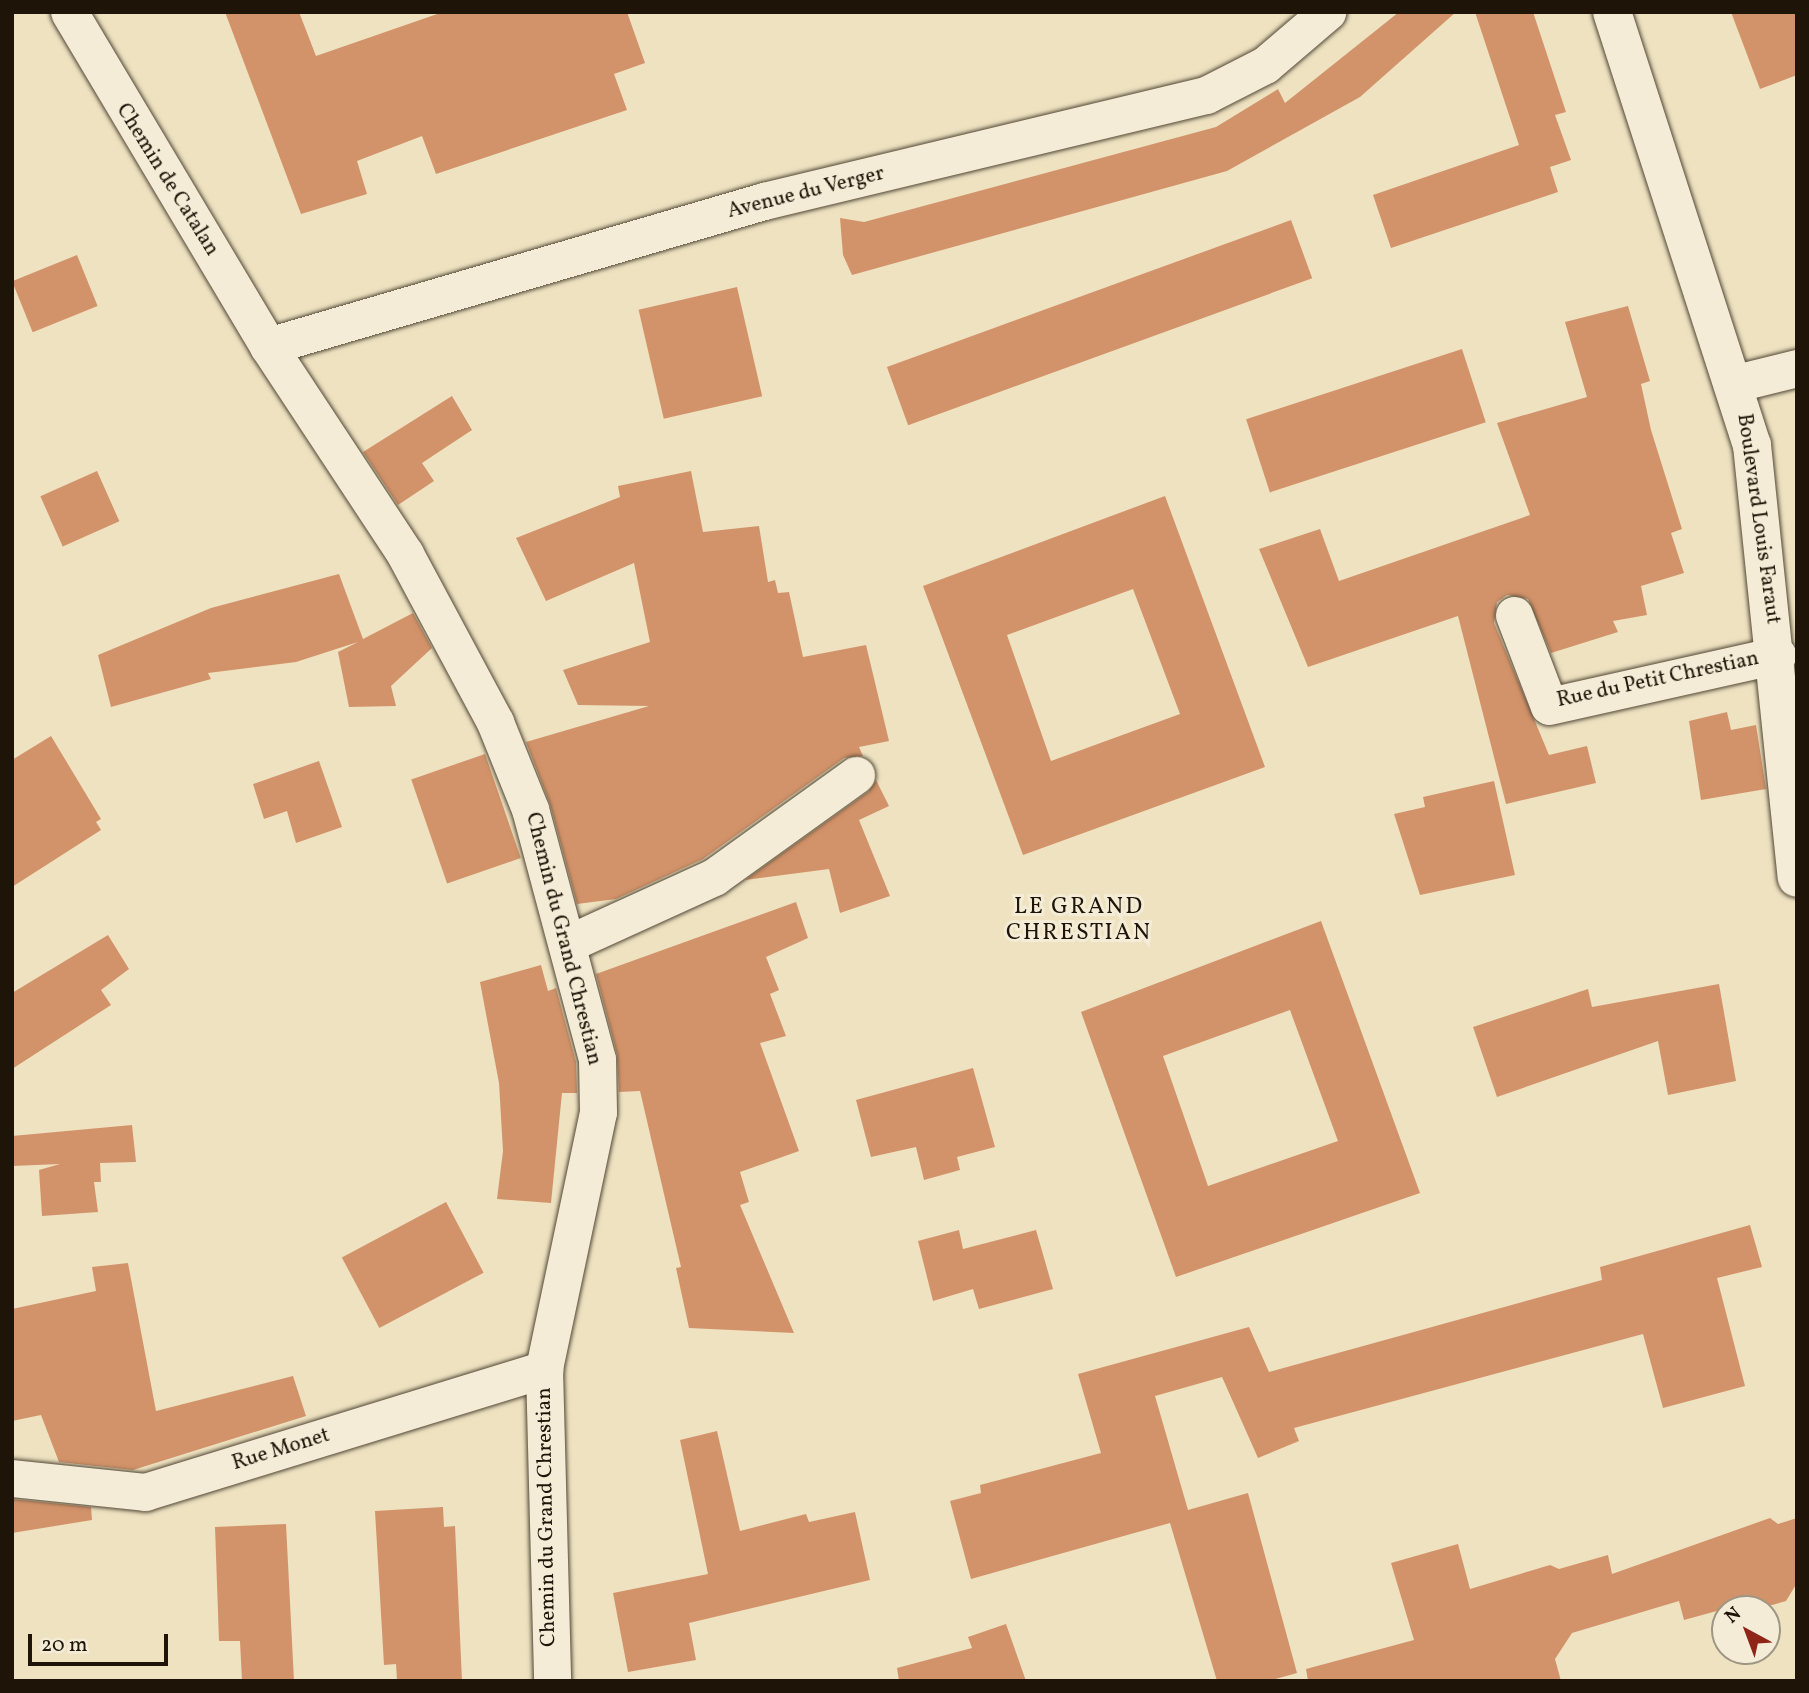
<!DOCTYPE html>
<style>
body{margin:0}
#map{position:relative;width:1809px;height:1693px;overflow:hidden;background:#eee2c1;font-family:Vollkorn,serif}
div>[style]{position:absolute}
[style*='--x']{left:calc(var(--x)*1px);top:calc(var(--y)*1px);width:calc(var(--w)*1px);rotate:calc(var(--a)*1deg)}
.building>*{inset:0;background:#d3936a;transform-origin:0 0}
.roads{filter:drop-shadow(0 0 2px #524836) drop-shadow(0 0 2px #524836)}
.minor>*{height:37px;margin:-18.5px;padding:0 18.5px;transform-origin:18.5px;border-radius:18.5px;background:#f4ecd7}
.tertiary>*{height:38px;margin:-19px;padding:0 19px;transform-origin:19px;border-radius:19px;background:#f4ecd7}
span{translate:-50% -50%;white-space:nowrap;text-align:center;line-height:1.15;-webkit-text-stroke:6px #f4ecd7;paint-order:stroke}
.street-label{font-size:21px;color:#1e1407}
.neighbourhood-label{font-size:23px;color:#1e1407;letter-spacing:2px}
.frame{position:absolute;inset:0;border:14px solid #1e1407;pointer-events:none}
.north{position:absolute;left:1711px;top:1595px;width:70px;height:70px;box-sizing:border-box;background:#f4ecd7;border:2px solid #9e9684;border-radius:50%;rotate:319deg;font-size:19px;font-weight:700;line-height:28px;text-align:center;color:#1e1407}
.north::after{content:'';display:block;margin:auto;width:24px;height:32px;background:#8f2418;clip-path:polygon(50% 0,100% 100%,50% 72%,0 100%)}
.scale{position:absolute;left:28px;top:1634px;width:140px;height:32px;box-sizing:border-box;border:4px solid #1e1407;border-top:0;padding-left:9px;font-size:21px;line-height:24px;white-space:nowrap;color:#1e1407;-webkit-text-stroke:5px #f4ecd7;paint-order:stroke}
</style>
<div id="map">
<div class="building">
<i style="clip-path:polygon(225px 12px,299px 12px,316px 56px,443px 12px,627px 12px,645px 63px,614px 74px,627px 110px,436px 174px,422px 136px,357px 161px,367px 194px,301px 214px)"></i>
<i style="clip-path:polygon(1399px 12px,1456px 12px,1360px 97px,1227px 171px,852px 275px,843px 255px,840px 218px,864px 222px,1216px 127px,1278px 89px,1285px 103px)"></i>
<i style="clip-path:polygon(1475px 12px,1533px 12px,1566px 112px,1555px 115px,1571px 160px,1550px 167px,1558px 192px,1391px 248px,1373px 195px,1519px 145px)"></i>
<i style="clip-path:polygon(1731px 12px,1797px 12px,1797px 75px,1760px 89px)"></i>
<i style="left:1291px;top:220px;width:62px;height:430px;rotate:70deg"></i>
<i style="left:77px;top:255px;width:55px;height:70px;rotate:68deg"></i>
<i style="left:737px;top:287px;width:112px;height:101px;rotate:77deg"></i>
<i style="clip-path:polygon(1628px 306px,1650px 381px,1641px 384px,1651px 430px,1682px 529px,1671px 533px,1684px 573px,1641px 586px,1647px 615px,1613px 621px,1618px 632px,1551px 653px,1528px 599px,1507px 595px,1497px 602px,1494px 623px,1549px 755px,1587px 746px,1596px 783px,1506px 804px,1458px 616px,1308px 667px,1259px 549px,1320px 529px,1339px 581px,1530px 515px,1497px 423px,1587px 397px,1565px 322px)"></i>
<i style="left:1462px;top:349px;width:77px;height:227px;rotate:72deg"></i>
<i style="clip-path:polygon(452px 396px,472px 430px,422px 463px,434px 481px,398px 505px,363px 452px)"></i>
<i style="left:97px;top:471px;width:55px;height:62px;rotate:66deg"></i>
<i style="clip-path:polygon(691px 471px,703px 532px,759px 526px,768px 582px,775px 580px,778px 593px,789px 592px,803px 657px,866px 645px,889px 741px,859px 747px,863px 756px,844px 758px,703px 859px,616px 899px,577px 904px,550px 804px,526px 742px,649px 706px,578px 705px,563px 670px,650px 642px,634px 563px,546px 601px,516px 538px,620px 497px,618px 486px)"></i>
<i style="clip-path:polygon(evenodd,1165px 496px,1265px 767px,1023px 855px,923px 586px,1165px 496px,1133px 589px,1180px 714px,1051px 761px,1007px 635px,1133px 589px)"></i>
<i style="clip-path:polygon(339px 574px,363px 639px,413px 613px,432px 648px,391px 686px,396px 706px,349px 707px,338px 652px,358px 642px,296px 662px,208px 673px,211px 679px,111px 707px,98px 655px,211px 608px)"></i>
<i style="clip-path:polygon(1727px 712px,1731px 730px,1756px 725px,1766px 789px,1701px 800px,1689px 721px)"></i>
<i style="clip-path:polygon(51px 736px,101px 819px,96px 822px,101px 830px,12px 887px,12px 760px)"></i>
<i style="left:485px;top:754px;width:110px;height:78px;rotate:71deg"></i>
<i style="clip-path:polygon(319px 761px,342px 827px,296px 843px,287px 811px,264px 819px,253px 784px)"></i>
<i style="clip-path:polygon(876px 780px,889px 806px,859px 820px,890px 896px,840px 913px,829px 869px,745px 880px,868px 792px)"></i>
<i style="clip-path:polygon(1494px 781px,1515px 875px,1420px 895px,1394px 814px,1425px 807px,1423px 797px)"></i>
<i style="clip-path:polygon(796px 902px,808px 938px,766px 957px,779px 990px,770px 994px,786px 1036px,760px 1043px,799px 1151px,740px 1172px,749px 1202px,740px 1205px,794px 1333px,689px 1328px,676px 1268px,681px 1267px,640px 1091px,619px 1092px,617px 1054px,596px 974px)"></i>
<i style="clip-path:polygon(evenodd,1321px 921px,1420px 1193px,1176px 1277px,1081px 1012px,1321px 921px,1290px 1010px,1338px 1141px,1208px 1186px,1163px 1056px,1290px 1010px)"></i>
<i style="clip-path:polygon(108px 935px,129px 969px,101px 990px,111px 1005px,12px 1069px,12px 993px)"></i>
<i style="clip-path:polygon(541px 965px,548px 991px,556px 988px,576px 1062px,577px 1093px,562px 1093px,551px 1203px,497px 1199px,503px 1151px,499px 1083px,480px 982px)"></i>
<i style="clip-path:polygon(1719px 984px,1736px 1081px,1668px 1095px,1658px 1041px,1497px 1097px,1473px 1027px,1588px 989px,1592px 1007px)"></i>
<i style="clip-path:polygon(973px 1068px,995px 1147px,957px 1157px,960px 1170px,924px 1180px,916px 1147px,871px 1157px,856px 1100px)"></i>
<i style="clip-path:polygon(132px 1125px,136px 1162px,100px 1163px,101px 1182px,94px 1182px,98px 1212px,42px 1216px,39px 1170px,60px 1164px,12px 1166px,12px 1136px)"></i>
<i style="left:446px;top:1202px;width:80px;height:118px;rotate:62deg"></i>
<i style="clip-path:polygon(1750px 1225px,1762px 1267px,1717px 1278px,1745px 1386px,1663px 1408px,1643px 1334px,1294px 1428px,1299px 1441px,1258px 1458px,1222px 1377px,1155px 1396px,1188px 1510px,1248px 1493px,1297px 1673px,1268px 1681px,1217px 1681px,1170px 1523px,971px 1579px,950px 1501px,981px 1493px,980px 1485px,1101px 1453px,1078px 1374px,1249px 1327px,1269px 1372px,1602px 1280px,1600px 1267px)"></i>
<i style="clip-path:polygon(959px 1230px,963px 1249px,1036px 1230px,1053px 1289px,979px 1309px,973px 1289px,933px 1301px,918px 1241px)"></i>
<i style="clip-path:polygon(128px 1263px,156px 1411px,293px 1376px,306px 1416px,133px 1470px,59px 1462px,41px 1415px,12px 1421px,12px 1309px,96px 1291px,92px 1267px)"></i>
<i style="clip-path:polygon(717px 1431px,740px 1531px,806px 1514px,809px 1522px,855px 1512px,870px 1580px,689px 1623px,696px 1660px,628px 1672px,613px 1593px,708px 1574px,680px 1440px)"></i>
<i style="clip-path:polygon(12px 1499px,91px 1507px,92px 1520px,12px 1533px)"></i>
<i style="clip-path:polygon(443px 1507px,444px 1527px,455px 1526px,462px 1681px,397px 1681px,396px 1664px,384px 1665px,375px 1511px)"></i>
<i style="clip-path:polygon(1770px 1518px,1778px 1524px,1797px 1518px,1797px 1583px,1786px 1601px,1758px 1609px,1735px 1606px,1684px 1620px,1679px 1601px,1572px 1633px,1555px 1659px,1561px 1681px,1308px 1681px,1306px 1669px,1414px 1640px,1391px 1563px,1458px 1544px,1470px 1589px,1550px 1565px,1559px 1569px,1608px 1555px,1612px 1574px)"></i>
<i style="clip-path:polygon(286px 1524px,294px 1681px,242px 1681px,240px 1641px,219px 1641px,215px 1527px)"></i>
<i style="clip-path:polygon(1006px 1624px,1026px 1681px,899px 1681px,897px 1668px,972px 1648px,968px 1637px)"></i>
</div>
<div class="roads">
<div class="minor">
<i style="--x:69;--y:12;--w:389;--a:59.2"></i>
<i style="--x:268;--y:346;--w:249;--a:56.6"></i>
<i style="--x:405;--y:554;--w:191;--a:61.8"></i>
<i style="--x:495;--y:722;--w:94;--a:68.1"></i>
<i style="--x:530;--y:809;--w:259;--a:75"></i>
<i style="--x:597;--y:1059;--w:53;--a:88.9"></i>
<i style="--x:598;--y:1112;--w:263;--a:101.9"></i>
<i style="--x:544;--y:1369;--w:312;--a:88.5"></i>
<i style="--x:268;--y:346;--w:517;--a:-16.3"></i>
<i style="--x:764;--y:201;--w:455;--a:-13.5"></i>
<i style="--x:1206;--y:95;--w:66;--a:-27"></i>
<i style="--x:1265;--y:65;--w:82;--a:-40.5"></i>
<i style="--x:1736;--y:383;--w:63;--a:-13.8"></i>
<i style="--x:1514;--y:615;--w:97;--a:69"></i>
<i style="--x:1549;--y:706;--w:234;--a:-12.6"></i>
<i style="--x:567;--y:944;--w:162;--a:-24.5"></i>
<i style="--x:714;--y:877;--w:175;--a:-35.7"></i>
<i style="--x:12;--y:1478;--w:134;--a:6"></i>
<i style="--x:145;--y:1492;--w:418;--a:-17.1"></i>
</div>
<div class="tertiary">
<i style="--x:1612;--y:12;--w:455;--a:72.1"></i>
<i style="--x:1752;--y:445;--w:435;--a:84.1"></i>
</div>
</div>
<div class="street-label">
<span style="left:167px;top:180px;rotate:58deg">Chemin de Catalan</span>
<span style="left:806px;top:193px;rotate:-14deg">Avenue du Verger</span>
<span style="left:1758px;top:519px;rotate:82deg">Boulevard Louis Faraut</span>
<span style="left:1658px;top:680px;rotate:-12deg">Rue du Petit Chrestian</span>
<span style="left:563px;top:939px;rotate:76deg">Chemin du Grand Chrestian</span>
<span style="left:281px;top:1450px;rotate:-17deg">Rue Monet</span>
<span style="left:547px;top:1517px;rotate:-91deg">Chemin du Grand Chrestian</span>
</div>
<div class="neighbourhood-label">
<span style="left:1079px;top:920px">LE GRAND<br>CHRESTIAN</span>
</div>
<div class="frame"></div>
<div class="north">N</div>
<div class="scale">20 m</div>
</div>
